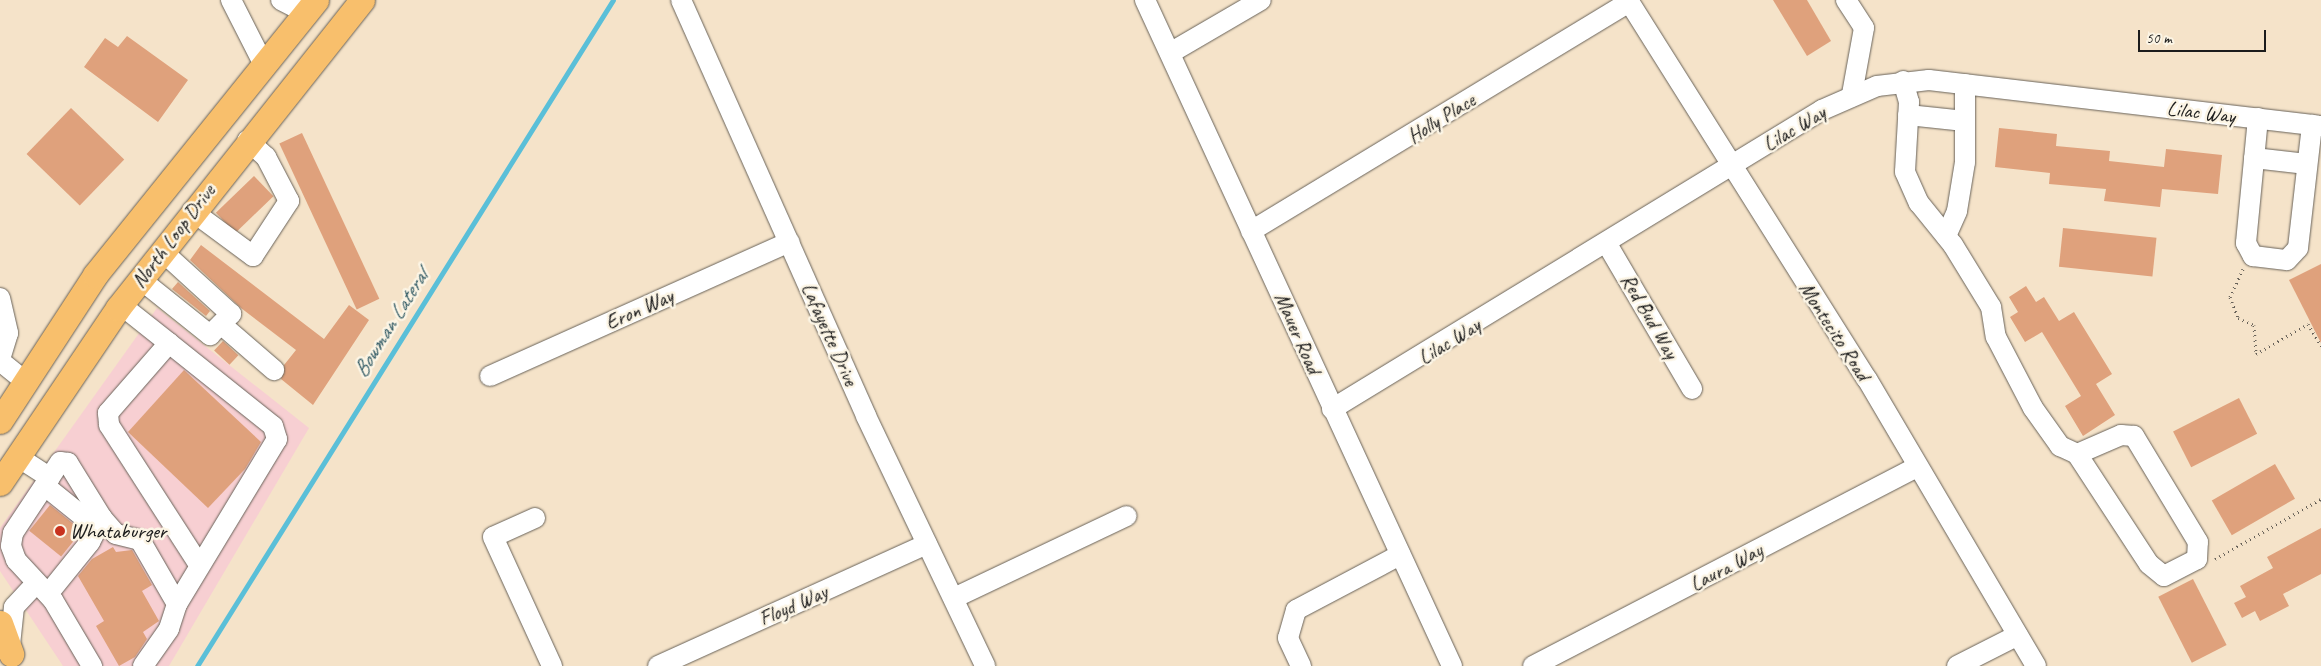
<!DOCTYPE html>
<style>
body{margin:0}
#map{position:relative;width:2321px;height:666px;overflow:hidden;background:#f5e3c9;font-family:Caveat,sans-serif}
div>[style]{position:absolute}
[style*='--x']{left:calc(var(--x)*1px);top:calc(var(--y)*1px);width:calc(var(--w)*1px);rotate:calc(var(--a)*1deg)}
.built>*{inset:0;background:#f7cfd2}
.stream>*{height:5px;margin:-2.5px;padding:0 2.5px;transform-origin:2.5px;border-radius:2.5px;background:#5abfd8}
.building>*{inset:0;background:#dfa17c;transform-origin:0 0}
.path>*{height:3px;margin-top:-1.5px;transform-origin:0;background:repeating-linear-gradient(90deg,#686259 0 1px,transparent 0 5px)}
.roads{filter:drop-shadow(0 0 1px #686259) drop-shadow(0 0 1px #686259)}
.minor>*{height:20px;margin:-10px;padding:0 10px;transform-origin:10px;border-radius:10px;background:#fff}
.major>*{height:25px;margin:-12.5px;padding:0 12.5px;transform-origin:12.5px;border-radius:12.5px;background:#f8bf6c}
.dots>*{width:14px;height:14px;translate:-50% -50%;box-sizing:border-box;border:2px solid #fcf5e5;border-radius:50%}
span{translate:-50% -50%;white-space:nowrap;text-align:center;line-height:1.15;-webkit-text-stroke:5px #fcf5e5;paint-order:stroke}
.street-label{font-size:21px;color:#1c1c1c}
.poi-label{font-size:21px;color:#1c1c1c}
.left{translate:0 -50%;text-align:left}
.water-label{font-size:22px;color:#355d67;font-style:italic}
.scale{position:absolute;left:2138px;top:30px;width:128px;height:22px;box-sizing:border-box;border:2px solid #1c1c1c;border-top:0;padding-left:6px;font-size:15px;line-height:18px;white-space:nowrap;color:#1c1c1c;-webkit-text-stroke:4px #fcf5e5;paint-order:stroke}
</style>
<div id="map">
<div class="built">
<i style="clip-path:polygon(157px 308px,309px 428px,169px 666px,63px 666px,0 571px,0 528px)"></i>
</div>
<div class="stream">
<i style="--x:197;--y:666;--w:785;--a:-58.01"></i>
</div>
<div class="building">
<i style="clip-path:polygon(1773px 0,1807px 0,1831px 41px,1807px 56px)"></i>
<i style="clip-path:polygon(127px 36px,188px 80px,158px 122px,84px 67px,105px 38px,118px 47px)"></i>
<i style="left:71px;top:108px;width:74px;height:64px;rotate:44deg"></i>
<i style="clip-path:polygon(1999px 128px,2057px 134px,2056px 146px,2110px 151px,2109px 161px,2164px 167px,2166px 149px,2222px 155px,2218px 194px,2162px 189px,2160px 207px,2104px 201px,2106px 189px,2049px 184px,2050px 173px,1995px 167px)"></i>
<i style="left:302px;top:133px;width:183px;height:25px;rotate:65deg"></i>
<i style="left:254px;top:176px;width:28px;height:53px;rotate:46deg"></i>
<i style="left:2063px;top:228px;width:94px;height:39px;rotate:6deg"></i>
<i style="clip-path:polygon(201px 245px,324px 339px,349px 305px,369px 320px,313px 405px,281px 379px,284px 365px,296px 350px,241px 308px,190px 260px)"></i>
<i style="clip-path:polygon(2321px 264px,2321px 343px,2289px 280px)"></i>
<i style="clip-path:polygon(178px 282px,210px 311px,206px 316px,172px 289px)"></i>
<i style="clip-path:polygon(2026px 286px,2036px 302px,2044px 297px,2059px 321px,2074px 312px,2112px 374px,2096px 384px,2115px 415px,2083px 436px,2065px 406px,2081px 396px,2042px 332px,2025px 342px,2010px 317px,2018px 312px,2009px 297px)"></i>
<i style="left:223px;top:341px;width:21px;height:13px;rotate:43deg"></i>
<i style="clip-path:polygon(184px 370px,261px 442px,245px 469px,208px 508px,128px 432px)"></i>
<i style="left:2239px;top:398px;width:40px;height:74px;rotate:63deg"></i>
<i style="left:2275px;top:464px;width:40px;height:73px;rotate:60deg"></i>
<i style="left:50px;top:505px;width:41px;height:33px;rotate:39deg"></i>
<i style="clip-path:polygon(2321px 528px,2321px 574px,2283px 594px,2289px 606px,2260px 621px,2255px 611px,2242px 618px,2234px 603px,2246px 597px,2240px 586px,2273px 568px,2267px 557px)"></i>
<i style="clip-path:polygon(113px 547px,116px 552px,132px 550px,152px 585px,142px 591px,159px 621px,143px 632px,147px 639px,135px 657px,119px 666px,96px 626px,104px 621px,78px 576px,92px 559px)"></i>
<i style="left:2193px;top:579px;width:74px;height:39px;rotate:63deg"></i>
</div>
<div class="path">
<i style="--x:2243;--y:269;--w:31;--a:115"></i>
<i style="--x:2230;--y:297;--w:22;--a:69"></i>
<i style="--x:2238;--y:318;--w:17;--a:24"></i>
<i style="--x:2254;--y:325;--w:29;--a:86"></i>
<i style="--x:2256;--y:354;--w:60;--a:-30"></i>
<i style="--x:2308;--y:324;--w:26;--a:59"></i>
<i style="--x:2215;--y:559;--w:122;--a:-29.5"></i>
</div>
<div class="roads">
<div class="minor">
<i style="--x:231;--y:0;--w:71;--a:63.1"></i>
<i style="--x:281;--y:0;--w:27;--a:27"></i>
<i style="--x:681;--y:0;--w:455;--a:66"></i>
<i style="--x:866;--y:416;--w:277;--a:64.5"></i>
<i style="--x:1145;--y:0;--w:733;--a:65.25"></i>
<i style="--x:1628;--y:0;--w:448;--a:57.8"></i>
<i style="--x:1867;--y:379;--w:333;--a:59.5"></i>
<i style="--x:1846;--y:0;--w:33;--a:57"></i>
<i style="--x:1864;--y:28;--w:67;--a:100.3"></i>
<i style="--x:1170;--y:53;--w:105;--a:-30.2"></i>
<i style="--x:1903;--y:81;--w:22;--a:74"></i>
<i style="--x:1909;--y:102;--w:70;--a:93.3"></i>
<i style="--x:1905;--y:172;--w:34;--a:66"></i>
<i style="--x:1919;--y:203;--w:54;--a:51"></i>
<i style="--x:1953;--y:245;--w:73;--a:58.5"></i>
<i style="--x:1991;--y:307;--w:30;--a:81"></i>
<i style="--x:1996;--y:337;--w:80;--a:62.5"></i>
<i style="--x:2033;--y:408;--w:47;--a:54.6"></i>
<i style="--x:2060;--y:446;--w:19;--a:25"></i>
<i style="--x:2077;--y:454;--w:131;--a:56.8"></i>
<i style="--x:2149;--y:564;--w:19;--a:39"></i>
<i style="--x:2164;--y:576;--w:37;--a:-27"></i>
<i style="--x:2197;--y:559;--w:17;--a:-87"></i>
<i style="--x:2198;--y:542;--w:124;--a:-121.1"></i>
<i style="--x:2134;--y:436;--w:13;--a:-176"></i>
<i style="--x:2121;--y:435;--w:48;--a:156.6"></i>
<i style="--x:1908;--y:115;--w:57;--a:6"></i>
<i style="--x:2258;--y:118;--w:126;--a:95.5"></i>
<i style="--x:2246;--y:243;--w:15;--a:62"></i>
<i style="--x:2253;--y:256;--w:34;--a:7"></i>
<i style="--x:2287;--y:260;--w:16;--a:-47"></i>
<i style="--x:2298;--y:248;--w:124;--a:-83.5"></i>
<i style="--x:2254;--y:158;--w:53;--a:6.5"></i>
<i style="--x:192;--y:211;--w:76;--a:36.4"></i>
<i style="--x:253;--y:256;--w:66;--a:-56.8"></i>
<i style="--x:289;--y:201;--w:50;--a:-117.6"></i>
<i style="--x:266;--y:157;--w:25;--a:-138"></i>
<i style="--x:1251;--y:231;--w:442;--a:-31.2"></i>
<i style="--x:1946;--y:236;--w:27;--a:-66"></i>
<i style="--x:1957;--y:211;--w:50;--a:-80.7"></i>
<i style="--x:1965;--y:162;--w:78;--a:-90"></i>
<i style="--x:1607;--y:244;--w:168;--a:59.6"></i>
<i style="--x:140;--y:279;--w:90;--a:38.7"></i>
<i style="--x:210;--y:335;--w:30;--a:-45"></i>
<i style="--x:231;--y:314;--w:93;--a:-137.6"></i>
<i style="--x:0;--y:298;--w:36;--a:77"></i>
<i style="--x:8;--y:333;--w:28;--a:107"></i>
<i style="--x:121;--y:305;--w:61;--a:38.4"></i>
<i style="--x:169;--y:343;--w:93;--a:131.1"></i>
<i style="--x:108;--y:413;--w:12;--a:85"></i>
<i style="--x:109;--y:425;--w:164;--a:57.2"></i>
<i style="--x:222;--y:325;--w:69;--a:40.9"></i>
<i style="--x:169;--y:343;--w:133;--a:38.6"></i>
<i style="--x:273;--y:426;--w:14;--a:73"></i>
<i style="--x:277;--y:439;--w:193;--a:121.2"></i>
<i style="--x:0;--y:361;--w:33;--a:39"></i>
<i style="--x:490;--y:376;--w:328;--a:-24.1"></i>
<i style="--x:1332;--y:409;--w:574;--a:-31.39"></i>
<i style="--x:1822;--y:110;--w:60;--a:-23.6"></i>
<i style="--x:1877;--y:86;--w:52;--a:-6.6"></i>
<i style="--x:1929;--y:80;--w:395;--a:6.7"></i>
<i style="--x:18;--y:457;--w:38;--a:33"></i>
<i style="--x:45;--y:486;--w:65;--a:38.8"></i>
<i style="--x:102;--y:518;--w:21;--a:49"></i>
<i style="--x:116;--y:534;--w:25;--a:14"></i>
<i style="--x:140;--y:540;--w:74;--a:60"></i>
<i style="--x:177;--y:604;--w:26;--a:108"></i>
<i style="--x:169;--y:629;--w:45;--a:125.1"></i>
<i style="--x:535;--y:518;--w:46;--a:155.7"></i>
<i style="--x:493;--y:537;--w:142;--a:65.4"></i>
<i style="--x:48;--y:594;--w:67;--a:-51.1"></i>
<i style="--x:90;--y:542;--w:27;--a:-63"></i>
<i style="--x:102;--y:518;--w:65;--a:-121.7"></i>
<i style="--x:68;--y:463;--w:8;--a:-173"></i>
<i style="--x:60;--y:462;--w:85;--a:123.5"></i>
<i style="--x:13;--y:533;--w:13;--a:99"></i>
<i style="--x:11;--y:546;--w:15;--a:70"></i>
<i style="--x:16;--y:560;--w:54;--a:47.2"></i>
<i style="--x:53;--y:600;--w:77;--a:59.4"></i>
<i style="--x:954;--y:598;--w:191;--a:-25.4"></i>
<i style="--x:10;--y:645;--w:38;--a:-84"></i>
<i style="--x:14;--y:607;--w:33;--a:-47"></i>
<i style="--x:658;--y:666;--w:295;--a:-24.4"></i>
<i style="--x:1301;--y:666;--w:31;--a:-115"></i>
<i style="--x:1288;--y:638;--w:29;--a:-74"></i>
<i style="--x:1296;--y:610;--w:118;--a:-27.9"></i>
<i style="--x:1533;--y:666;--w:433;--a:-27.4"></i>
<i style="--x:1957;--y:666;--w:68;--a:-26.9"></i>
</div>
<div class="major">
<i style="--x:0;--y:421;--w:174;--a:-56.9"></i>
<i style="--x:95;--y:275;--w:353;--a:-51.2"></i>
<i style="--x:0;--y:483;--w:211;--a:-56"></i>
<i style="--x:118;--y:308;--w:393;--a:-51.6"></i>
<i style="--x:0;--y:623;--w:33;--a:70"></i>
</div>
</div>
<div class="dots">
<i style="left:60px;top:531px;background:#c8321e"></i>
</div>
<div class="street-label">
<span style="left:2201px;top:112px;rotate:7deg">Lilac Way</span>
<span style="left:1441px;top:118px;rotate:-32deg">Holly Place</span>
<span style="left:1794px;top:128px;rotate:-31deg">Lilac Way</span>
<span style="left:173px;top:236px;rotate:-53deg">North Loop Drive</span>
<span style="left:639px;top:309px;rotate:-24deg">Eron Way</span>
<span style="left:1650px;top:316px;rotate:60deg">Red Bud Way</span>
<span style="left:1835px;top:331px;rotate:57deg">Montecito Road</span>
<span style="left:1298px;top:333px;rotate:66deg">Mauer Road</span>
<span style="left:830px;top:334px;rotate:66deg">Lafayette Drive</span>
<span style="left:1449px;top:341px;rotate:-32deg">Lilac Way</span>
<span style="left:1726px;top:567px;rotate:-28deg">Laura Way</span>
<span style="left:793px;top:605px;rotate:-24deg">Floyd Way</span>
</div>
<div class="poi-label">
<span class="left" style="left:70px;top:531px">Whataburger</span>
</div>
<div class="water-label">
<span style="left:391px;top:324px;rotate:-58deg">Bowman Lateral</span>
</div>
<div class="scale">50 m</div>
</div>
